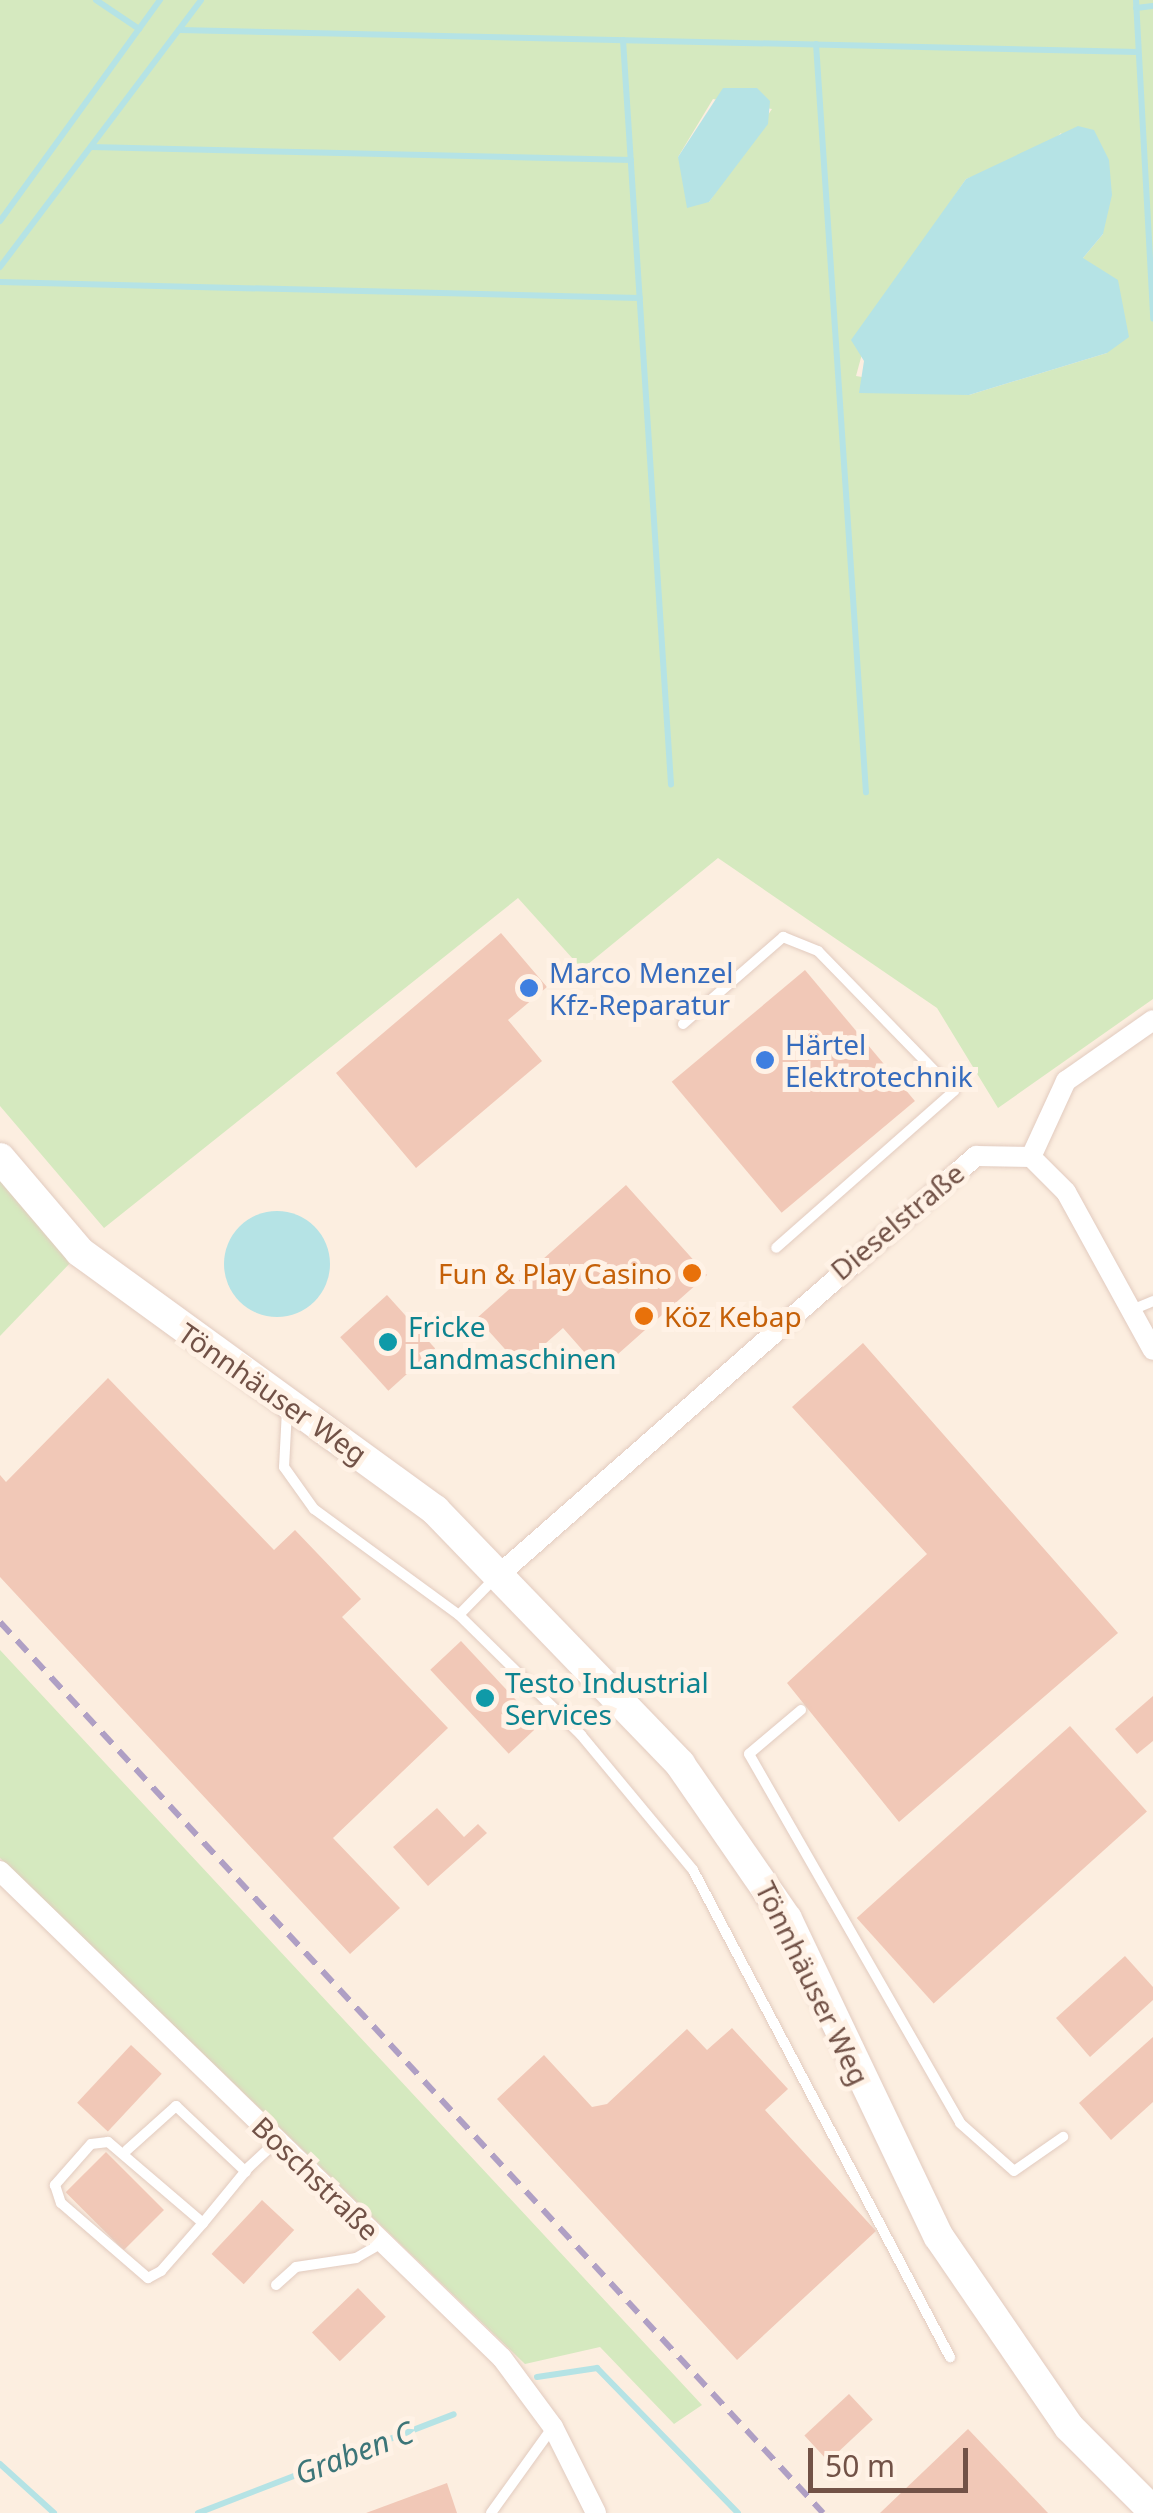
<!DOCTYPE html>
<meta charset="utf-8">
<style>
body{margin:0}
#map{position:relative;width:1153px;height:2513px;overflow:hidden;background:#fceee0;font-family:"Noto Sans",sans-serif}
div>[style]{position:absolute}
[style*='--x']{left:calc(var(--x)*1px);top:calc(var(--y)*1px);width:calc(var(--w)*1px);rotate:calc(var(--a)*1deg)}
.green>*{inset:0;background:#d5e9bf}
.water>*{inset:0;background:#b5e3e5}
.round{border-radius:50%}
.stream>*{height:6px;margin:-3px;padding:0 3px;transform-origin:3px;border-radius:3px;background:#b5e3e5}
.building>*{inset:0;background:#f1c8b7;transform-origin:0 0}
.roads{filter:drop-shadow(0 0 2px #e2cbbf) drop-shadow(0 0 2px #e2cbbf)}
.lane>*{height:10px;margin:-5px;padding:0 5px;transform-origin:5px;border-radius:5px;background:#fff}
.street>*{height:20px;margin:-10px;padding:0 10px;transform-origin:10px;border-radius:10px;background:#fff}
.secondary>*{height:30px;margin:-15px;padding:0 15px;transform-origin:15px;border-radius:15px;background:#fff}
.rail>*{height:6px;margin-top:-3px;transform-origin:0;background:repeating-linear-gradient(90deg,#af9fc4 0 15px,transparent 0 25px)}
.dots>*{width:28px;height:28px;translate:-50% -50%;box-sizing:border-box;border:5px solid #fff2e6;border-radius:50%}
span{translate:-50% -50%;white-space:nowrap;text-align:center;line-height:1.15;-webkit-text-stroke:10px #fff2e6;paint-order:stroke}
.shop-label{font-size:28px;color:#366cbe}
.left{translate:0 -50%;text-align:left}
.street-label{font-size:28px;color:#725247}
.food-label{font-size:28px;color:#c56008}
.right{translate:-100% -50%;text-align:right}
.culture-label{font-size:28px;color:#0d838f}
.water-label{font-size:30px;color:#3c7578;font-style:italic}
.scale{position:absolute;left:808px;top:2448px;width:160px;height:45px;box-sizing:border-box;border:5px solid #725247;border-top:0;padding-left:12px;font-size:30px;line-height:35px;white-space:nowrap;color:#725247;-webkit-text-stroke:8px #fff2e6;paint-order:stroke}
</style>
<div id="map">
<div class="green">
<i style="clip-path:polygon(evenodd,0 0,1153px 0,1153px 999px,998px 1108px,937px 1008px,718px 858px,582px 969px,518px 898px,104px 1228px,0 1106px,0 0,713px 99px,772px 109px,709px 202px,678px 157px,713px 99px,0 0,1061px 133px,1103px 234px,1083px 258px,1107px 353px,969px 395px,856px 376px,872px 317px,966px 179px,1044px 150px,1061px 133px)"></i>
<i style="clip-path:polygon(0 1176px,73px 1260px,0 1336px)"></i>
<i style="clip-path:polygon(0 1650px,702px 2405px,674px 2424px,600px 2347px,525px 2364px,0 1858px)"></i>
</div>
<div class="water">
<i style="clip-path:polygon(723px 88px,757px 88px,770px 101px,768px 124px,709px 202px,687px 208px,678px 157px)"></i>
<i style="clip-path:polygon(1078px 126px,1094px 130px,1109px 160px,1112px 195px,1103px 234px,1083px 258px,1118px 280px,1129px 337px,1107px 353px,969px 395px,859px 393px,864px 361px,851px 340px,966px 179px)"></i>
<i class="round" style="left:224px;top:1211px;width:106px;height:106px"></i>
</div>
<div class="stream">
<i style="--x:96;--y:0;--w:52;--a:34"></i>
<i style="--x:1136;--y:0;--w:319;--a:86.9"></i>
<i style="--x:1136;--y:8;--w:17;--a:-7"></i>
<i style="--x:179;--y:30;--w:959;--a:1.31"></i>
<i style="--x:623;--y:40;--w:746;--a:86.31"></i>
<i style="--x:816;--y:44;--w:750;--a:86.18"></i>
<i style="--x:91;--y:147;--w:540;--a:1.38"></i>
<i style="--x:0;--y:221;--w:273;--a:-54.1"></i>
<i style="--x:0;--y:267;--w:334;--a:-53"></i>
<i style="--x:0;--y:282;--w:640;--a:1.43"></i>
<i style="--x:537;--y:2377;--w:61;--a:-8.5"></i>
<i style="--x:597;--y:2368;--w:202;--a:45.8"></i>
<i style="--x:0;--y:2464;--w:73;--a:42.2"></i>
<i style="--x:198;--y:2513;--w:274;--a:-21.1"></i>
</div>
<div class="building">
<i style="clip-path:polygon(501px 933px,547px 987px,508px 1020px,542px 1061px,416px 1168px,336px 1073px)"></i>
<i style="left:805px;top:970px;width:171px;height:174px;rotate:50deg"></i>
<i style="clip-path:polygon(626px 1185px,707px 1275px,600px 1370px,563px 1328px,520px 1366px,477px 1318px)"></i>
<i style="left:387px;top:1295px;width:72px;height:63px;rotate:48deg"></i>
<i style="clip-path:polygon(863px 1343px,1118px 1633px,899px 1822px,787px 1683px,927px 1554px,792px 1407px)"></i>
<i style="clip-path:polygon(108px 1378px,274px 1550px,295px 1530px,361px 1599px,342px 1617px,448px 1728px,333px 1838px,400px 1908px,350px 1954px,0 1577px,0 1475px,6px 1482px)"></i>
<i style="left:461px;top:1641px;width:115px;height:42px;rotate:47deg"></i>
<i style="clip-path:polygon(1153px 1696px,1153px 1741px,1137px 1754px,1115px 1729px)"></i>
<i style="left:1070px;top:1726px;width:115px;height:287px;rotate:48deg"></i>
<i style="clip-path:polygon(437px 1808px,464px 1837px,478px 1824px,487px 1833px,428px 1886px,393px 1847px)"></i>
<i style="clip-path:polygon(1125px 1956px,1153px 1987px,1153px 2000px,1090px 2057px,1056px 2018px)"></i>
<i style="clip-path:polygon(732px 2028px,788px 2089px,765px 2110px,876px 2231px,737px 2360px,497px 2099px,544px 2055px,592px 2107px,607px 2104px,687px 2029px,707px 2050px)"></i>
<i style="clip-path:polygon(1153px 2037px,1153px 2102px,1111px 2140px,1079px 2103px)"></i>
<i style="left:131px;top:2045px;width:42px;height:79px;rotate:43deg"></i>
<i style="left:106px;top:2152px;width:82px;height:57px;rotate:45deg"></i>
<i style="left:262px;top:2200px;width:44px;height:74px;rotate:43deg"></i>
<i style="left:358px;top:2288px;width:40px;height:64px;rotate:46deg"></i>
<i style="left:849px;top:2394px;width:35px;height:61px;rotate:47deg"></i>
<i style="clip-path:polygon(968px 2429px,1048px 2513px,880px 2513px)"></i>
<i style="clip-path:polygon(447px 2483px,457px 2513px,366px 2513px)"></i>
</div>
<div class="roads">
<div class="lane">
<i style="--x:683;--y:1024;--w:133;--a:-41"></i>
<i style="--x:783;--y:937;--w:38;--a:22"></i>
<i style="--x:818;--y:951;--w:195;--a:45.8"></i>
<i style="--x:954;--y:1091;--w:237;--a:138.6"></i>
<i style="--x:1132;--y:1310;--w:23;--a:-23"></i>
<i style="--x:287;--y:1410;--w:57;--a:93"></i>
<i style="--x:284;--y:1467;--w:52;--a:54.5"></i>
<i style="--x:314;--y:1509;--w:180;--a:36.2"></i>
<i style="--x:494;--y:1579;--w:50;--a:134.2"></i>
<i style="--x:459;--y:1615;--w:171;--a:44.5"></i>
<i style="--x:581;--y:1735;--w:175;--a:50.3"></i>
<i style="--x:693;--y:1870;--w:551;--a:62.18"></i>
<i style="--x:801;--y:1710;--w:68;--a:139.8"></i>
<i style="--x:749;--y:1754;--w:425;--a:60.2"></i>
<i style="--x:960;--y:2123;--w:72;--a:41.6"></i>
<i style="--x:1014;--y:2171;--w:60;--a:-34.8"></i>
<i style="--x:127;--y:2150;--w:66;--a:-41.9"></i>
<i style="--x:176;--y:2106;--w:96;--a:43.3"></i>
<i style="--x:203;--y:2223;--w:125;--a:-139.5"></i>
<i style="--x:108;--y:2142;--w:17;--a:173"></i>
<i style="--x:91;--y:2144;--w:55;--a:131.3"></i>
<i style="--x:55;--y:2185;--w:19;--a:72"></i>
<i style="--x:61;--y:2203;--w:115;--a:40.8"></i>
<i style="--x:148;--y:2278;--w:15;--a:-28"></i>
<i style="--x:161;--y:2271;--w:64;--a:-48.8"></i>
<i style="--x:203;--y:2223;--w:72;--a:-50.6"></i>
<i style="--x:249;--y:2167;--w:38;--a:-43"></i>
<i style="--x:276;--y:2285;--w:27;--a:-42"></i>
<i style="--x:296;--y:2267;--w:61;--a:-8.5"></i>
<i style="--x:356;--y:2258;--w:30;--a:-30"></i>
<i style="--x:491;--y:2513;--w:105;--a:-54.3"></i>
</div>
<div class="street">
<i style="--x:1031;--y:1157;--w:49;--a:45"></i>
<i style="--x:1066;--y:1192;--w:180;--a:61.2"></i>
<i style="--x:502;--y:1572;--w:631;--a:-41.27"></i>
<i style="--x:976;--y:1156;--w:55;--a:1"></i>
<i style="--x:1031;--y:1157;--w:84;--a:-65.3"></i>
<i style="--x:1066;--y:1081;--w:106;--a:-35"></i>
<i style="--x:0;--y:1871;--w:699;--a:44.13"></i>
<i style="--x:502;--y:2358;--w:86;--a:53.5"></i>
<i style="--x:553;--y:2427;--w:96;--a:63.4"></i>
</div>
<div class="secondary">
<i style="--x:0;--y:1158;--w:123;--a:49.6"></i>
<i style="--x:80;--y:1252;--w:439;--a:36"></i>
<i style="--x:435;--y:1510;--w:353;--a:46"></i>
<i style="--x:680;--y:1764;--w:188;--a:55.4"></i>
<i style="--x:787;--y:1919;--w:352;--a:64.5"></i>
<i style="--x:939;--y:2237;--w:230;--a:55.6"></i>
<i style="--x:1069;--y:2427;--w:119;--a:45"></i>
</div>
</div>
<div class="rail">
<i style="--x:0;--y:1622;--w:1213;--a:47.27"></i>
</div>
<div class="dots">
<i style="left:529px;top:988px;background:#3f7fe0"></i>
<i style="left:765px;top:1060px;background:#3f7fe0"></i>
<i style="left:692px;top:1273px;background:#e8710a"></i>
<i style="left:644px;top:1316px;background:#e8710a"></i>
<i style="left:388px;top:1342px;background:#0f9aa8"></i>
<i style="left:485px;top:1698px;background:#0f9aa8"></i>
</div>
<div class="shop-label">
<span class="left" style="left:549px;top:988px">Marco Menzel<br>Kfz-Reparatur</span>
<span class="left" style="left:785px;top:1060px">Härtel<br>Elektrotechnik</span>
</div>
<div class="street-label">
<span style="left:897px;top:1221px;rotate:-40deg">Dieselstraße</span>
<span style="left:273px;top:1393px;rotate:35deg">Tönnhäuser Weg</span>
<span style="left:813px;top:1983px;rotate:64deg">Tönnhäuser Weg</span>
<span style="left:316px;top:2178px;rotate:44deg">Boschstraße</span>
</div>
<div class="food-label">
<span class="right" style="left:672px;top:1273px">Fun &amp; Play Casino</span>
<span class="left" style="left:664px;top:1316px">Köz Kebap</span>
</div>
<div class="culture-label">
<span class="left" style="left:408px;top:1342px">Fricke<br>Landmaschinen</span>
<span class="left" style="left:505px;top:1698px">Testo Industrial<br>Services</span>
</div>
<div class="water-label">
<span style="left:354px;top:2453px;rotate:-21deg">Graben C</span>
</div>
<div class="scale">50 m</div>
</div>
